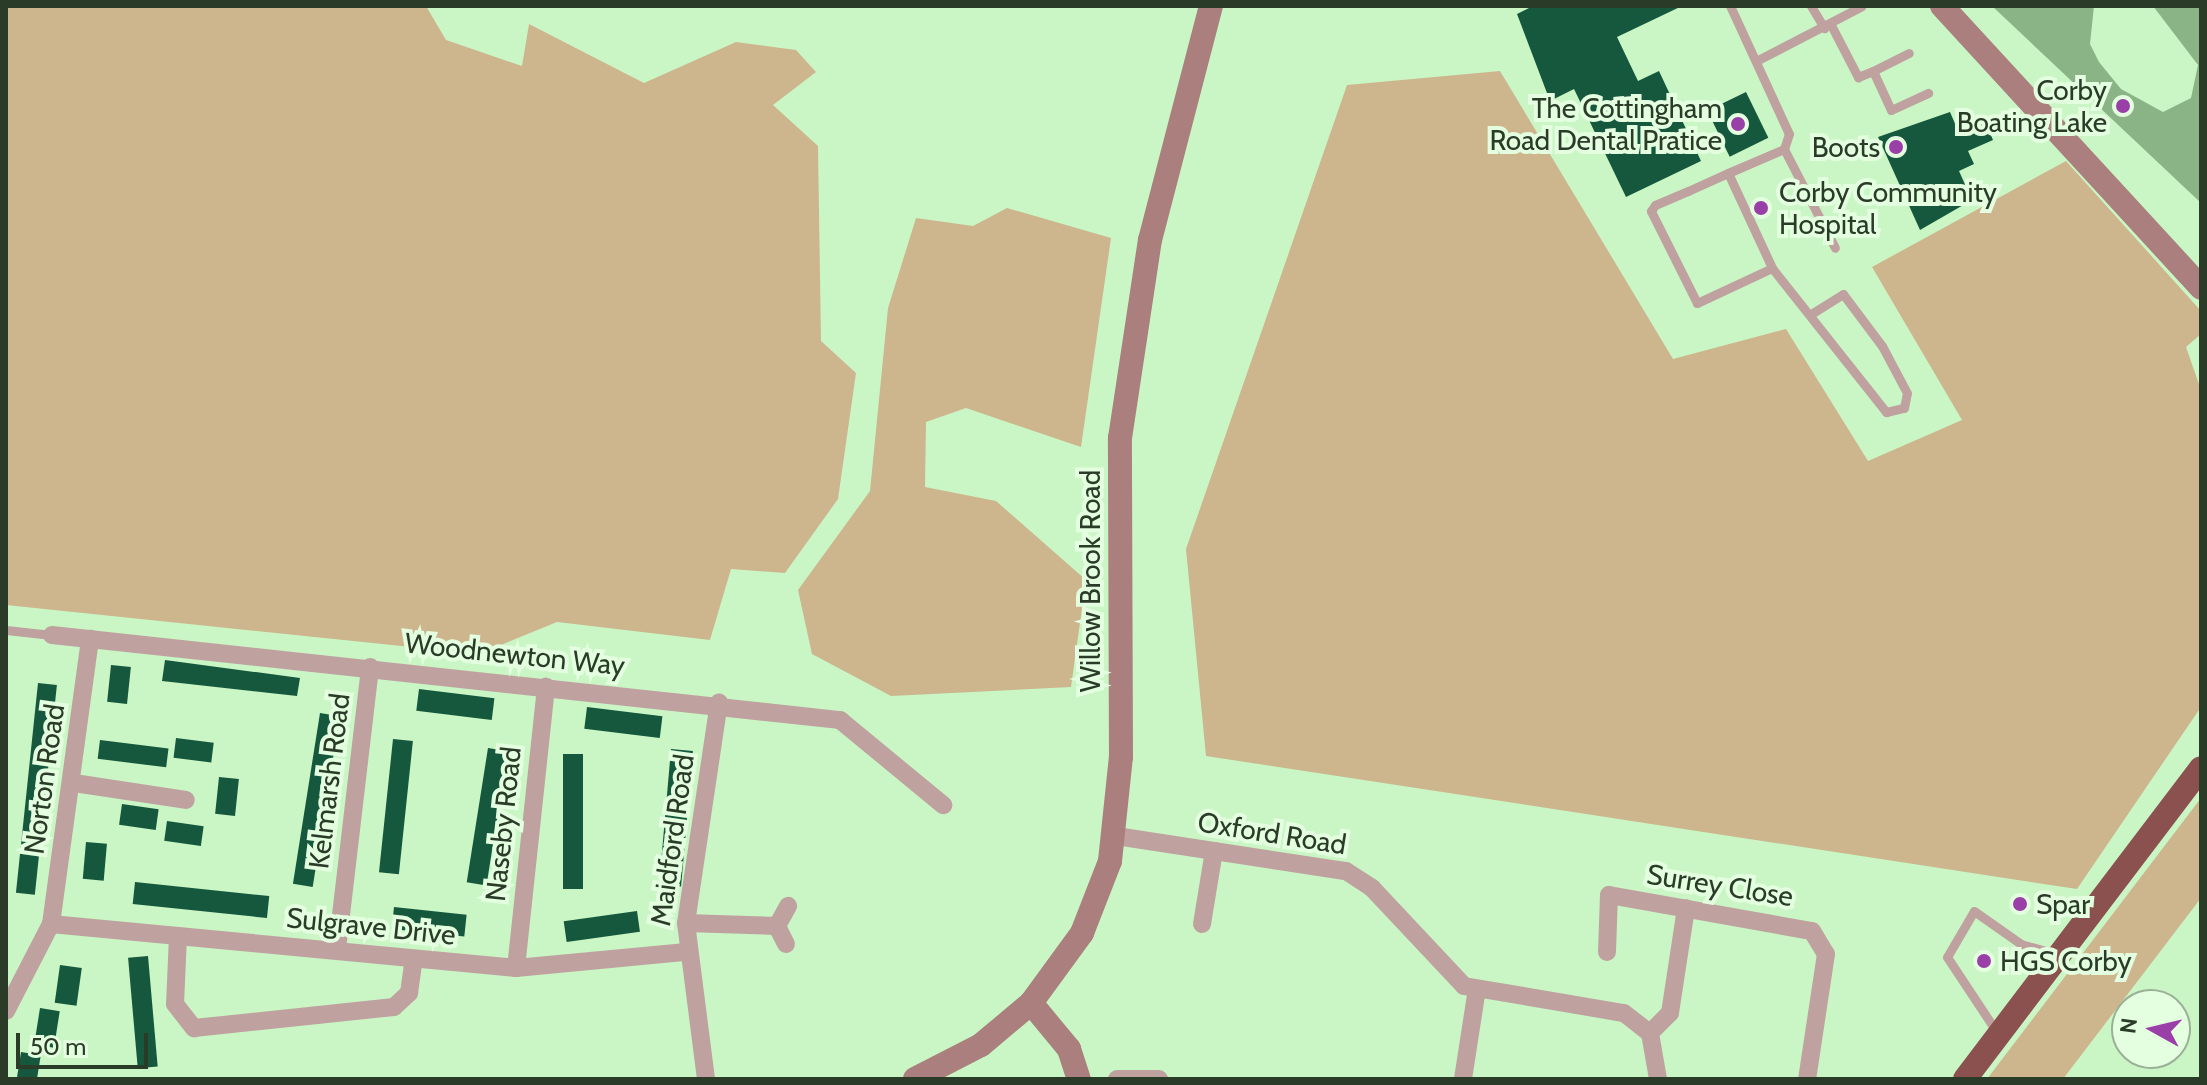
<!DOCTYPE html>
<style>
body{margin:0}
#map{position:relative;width:2207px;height:1085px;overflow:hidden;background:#caf6c5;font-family:Cabin,sans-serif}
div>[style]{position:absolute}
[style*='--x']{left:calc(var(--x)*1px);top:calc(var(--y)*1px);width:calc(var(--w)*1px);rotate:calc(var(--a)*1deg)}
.green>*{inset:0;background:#cdb68d}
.water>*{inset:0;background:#8ab485}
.building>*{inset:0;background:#16583d;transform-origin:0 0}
.lane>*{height:9px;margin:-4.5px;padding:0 4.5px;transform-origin:4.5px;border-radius:4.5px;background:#bfa2a0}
.street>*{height:18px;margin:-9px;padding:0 9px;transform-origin:9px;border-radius:9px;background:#bfa2a0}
.secondary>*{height:24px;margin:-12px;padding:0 12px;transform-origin:12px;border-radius:12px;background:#aa7f7d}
.highway>*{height:24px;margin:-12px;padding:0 12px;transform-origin:12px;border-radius:12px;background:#8b514f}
.dots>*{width:22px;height:22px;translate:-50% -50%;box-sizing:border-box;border:4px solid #e4fee0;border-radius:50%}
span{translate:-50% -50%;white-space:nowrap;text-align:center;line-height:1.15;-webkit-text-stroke:8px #e4fee0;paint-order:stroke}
.poi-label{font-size:28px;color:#2a3b28}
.right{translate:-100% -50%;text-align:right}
.left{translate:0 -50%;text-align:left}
.street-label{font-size:28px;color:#2a3b28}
.frame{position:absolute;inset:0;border:8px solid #2a3b28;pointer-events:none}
.north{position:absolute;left:2111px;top:989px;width:80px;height:80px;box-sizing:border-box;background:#e4fee0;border:2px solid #9ab096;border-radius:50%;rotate:278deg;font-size:22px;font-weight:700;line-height:32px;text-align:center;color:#2a3b28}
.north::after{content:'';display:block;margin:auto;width:28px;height:36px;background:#9a3ea8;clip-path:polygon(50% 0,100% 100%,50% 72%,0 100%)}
.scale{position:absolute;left:16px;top:1033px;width:132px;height:36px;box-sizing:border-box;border:4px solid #2a3b28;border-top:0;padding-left:10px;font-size:24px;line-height:28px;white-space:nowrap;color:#2a3b28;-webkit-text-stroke:6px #e4fee0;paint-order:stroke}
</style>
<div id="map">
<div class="green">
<i style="clip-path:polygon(6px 6px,426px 6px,446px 40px,522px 66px,529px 24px,644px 83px,736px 42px,796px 50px,816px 72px,773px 105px,818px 146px,821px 341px,856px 373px,838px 499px,785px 573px,731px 569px,710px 640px,557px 622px,479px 654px,6px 605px)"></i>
<i style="clip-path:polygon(1500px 71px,1673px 359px,1786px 329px,1868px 461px,1962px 420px,1872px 267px,2066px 161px,2201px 311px,2201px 334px,2186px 347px,2201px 390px,2201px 707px,2077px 889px,1206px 756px,1186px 549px,1347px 85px)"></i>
<i style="clip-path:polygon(1007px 208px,1111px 238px,1081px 447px,966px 408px,926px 422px,925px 487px,996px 501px,1086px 580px,1071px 687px,891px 696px,812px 654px,798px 590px,870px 491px,888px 308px,916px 218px,973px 226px)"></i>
<i style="clip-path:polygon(2201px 798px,2201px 898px,2063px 1079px,1987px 1079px)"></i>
</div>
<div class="water">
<i style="clip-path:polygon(1992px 6px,2094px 6px,2090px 44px,2099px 62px,2121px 89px,2163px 112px,2191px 98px,2198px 65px,2153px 6px,2201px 6px,2201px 203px)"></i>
</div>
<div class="building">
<i style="clip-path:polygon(1533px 6px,1682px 6px,1617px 37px,1638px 81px,1659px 71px,1701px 161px,1626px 197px,1574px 89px,1550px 101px,1517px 14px)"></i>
<i style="left:1746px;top:92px;width:51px;height:43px;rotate:64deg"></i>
<i style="clip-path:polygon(1950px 112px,1956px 126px,1982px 114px,1993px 140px,1968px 151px,1974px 164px,1959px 171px,1972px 200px,1920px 230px,1878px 137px)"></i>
<i style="clip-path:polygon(165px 660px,300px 678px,297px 696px,162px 681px)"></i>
<i style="left:111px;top:665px;width:20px;height:37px;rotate:6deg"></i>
<i style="left:38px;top:683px;width:19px;height:211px;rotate:6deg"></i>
<i style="left:419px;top:689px;width:76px;height:22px;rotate:7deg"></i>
<i style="left:587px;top:707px;width:76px;height:22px;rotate:7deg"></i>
<i style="left:320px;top:713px;width:20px;height:173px;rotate:9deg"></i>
<i style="left:176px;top:738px;width:38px;height:20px;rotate:7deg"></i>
<i style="left:393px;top:739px;width:20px;height:134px;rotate:6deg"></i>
<i style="left:100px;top:740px;width:69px;height:19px;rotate:7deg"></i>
<i style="left:488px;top:748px;width:20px;height:136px;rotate:9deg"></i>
<i style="left:671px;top:749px;width:22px;height:136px;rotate:5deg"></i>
<i style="left:563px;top:754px;width:20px;height:135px"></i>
<i style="left:219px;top:777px;width:20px;height:37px;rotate:6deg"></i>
<i style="left:122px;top:804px;width:37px;height:21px;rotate:8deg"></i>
<i style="left:167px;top:821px;width:37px;height:20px;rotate:8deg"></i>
<i style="left:86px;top:842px;width:21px;height:37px;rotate:5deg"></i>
<i style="left:135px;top:882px;width:135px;height:22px;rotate:6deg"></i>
<i style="left:394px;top:907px;width:73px;height:22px;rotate:6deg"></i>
<i style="left:637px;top:911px;width:21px;height:74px;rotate:82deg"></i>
<i style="left:148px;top:956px;width:111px;height:20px;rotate:85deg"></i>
<i style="left:60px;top:965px;width:22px;height:38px;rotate:8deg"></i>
<i style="left:40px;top:1008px;width:20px;height:37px;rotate:9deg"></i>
<i style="left:21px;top:1052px;width:20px;height:27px;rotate:9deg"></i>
</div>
<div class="lane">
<i style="--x:1811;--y:6;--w:26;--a:59"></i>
<i style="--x:1831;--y:25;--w:59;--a:62.6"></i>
<i style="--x:1858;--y:77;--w:16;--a:-22"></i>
<i style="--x:1873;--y:71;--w:43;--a:65.2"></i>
<i style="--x:1891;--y:110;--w:41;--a:-24.7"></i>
<i style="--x:1756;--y:61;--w:119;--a:-27.4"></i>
<i style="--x:1873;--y:71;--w:40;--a:-26.6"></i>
<i style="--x:1784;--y:149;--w:111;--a:62.7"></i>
<i style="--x:1728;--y:173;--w:105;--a:65.1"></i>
<i style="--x:1772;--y:268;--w:83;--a:155"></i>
<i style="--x:1697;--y:303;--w:103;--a:-116.6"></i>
<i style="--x:1651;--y:211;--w:7;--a:-56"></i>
<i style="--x:1655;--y:205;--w:36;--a:-23"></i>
<i style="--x:1688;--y:191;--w:44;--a:-24.2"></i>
<i style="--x:1728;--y:173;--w:61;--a:-23.2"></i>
<i style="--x:1784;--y:149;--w:16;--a:-72"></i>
<i style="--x:1789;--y:134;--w:141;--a:-114.7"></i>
<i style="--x:1772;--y:268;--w:184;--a:51.6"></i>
<i style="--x:1886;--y:412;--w:18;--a:-13"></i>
<i style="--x:1904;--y:408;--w:15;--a:-79"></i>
<i style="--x:1907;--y:393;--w:53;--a:-118"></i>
<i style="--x:1882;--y:346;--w:65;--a:-126.9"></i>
<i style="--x:1843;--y:294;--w:36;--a:148"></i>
<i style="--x:6;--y:630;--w:46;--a:6.2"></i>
<i style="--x:1998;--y:1034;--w:92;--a:-123.5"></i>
<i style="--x:1947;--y:957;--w:53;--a:-59.6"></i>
<i style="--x:1974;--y:911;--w:57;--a:35.1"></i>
<i style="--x:2021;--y:944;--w:36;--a:16"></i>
</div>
<div class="street">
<i style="--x:52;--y:635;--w:793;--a:6.16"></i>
<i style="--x:840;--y:720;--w:134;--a:39.5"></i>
<i style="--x:74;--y:783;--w:113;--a:8.6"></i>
<i style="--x:1116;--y:836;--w:233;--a:8.7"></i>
<i style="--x:1346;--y:871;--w:31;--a:33"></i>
<i style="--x:1372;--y:888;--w:134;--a:46.8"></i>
<i style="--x:1464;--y:986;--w:162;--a:9.6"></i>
<i style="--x:1624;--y:1013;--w:33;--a:38"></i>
<i style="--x:686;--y:923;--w:91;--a:1.9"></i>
<i style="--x:51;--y:924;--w:467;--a:5.4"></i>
<i style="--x:516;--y:968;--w:171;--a:-5.4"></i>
<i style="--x:1202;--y:924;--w:74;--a:-80.7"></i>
<i style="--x:178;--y:936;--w:68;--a:92.5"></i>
<i style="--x:175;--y:1004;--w:31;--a:52"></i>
<i style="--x:194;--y:1028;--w:201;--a:-6"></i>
<i style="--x:394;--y:1007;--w:21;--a:-43"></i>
<i style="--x:409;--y:993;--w:34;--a:-82"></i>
<i style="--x:786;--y:944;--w:20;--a:-117"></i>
<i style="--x:777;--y:926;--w:23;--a:-61"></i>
<i style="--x:337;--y:949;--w:284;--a:-83.3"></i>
<i style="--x:1607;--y:952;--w:57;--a:-88"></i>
<i style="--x:1609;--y:895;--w:206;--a:10.1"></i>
<i style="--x:1812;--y:931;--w:27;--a:59"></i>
<i style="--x:1826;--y:954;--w:126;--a:98.6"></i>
<i style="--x:516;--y:968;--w:283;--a:-83.9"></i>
<i style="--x:6;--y:1011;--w:98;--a:-62.7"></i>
<i style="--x:51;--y:924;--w:288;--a:-82.2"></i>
<i style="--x:706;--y:1079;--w:157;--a:-97.3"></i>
<i style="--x:686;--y:923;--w:223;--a:-81.5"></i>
<i style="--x:1117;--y:1079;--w:42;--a:0"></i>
<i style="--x:1463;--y:1079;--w:91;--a:-81.2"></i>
<i style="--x:1658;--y:1079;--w:47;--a:-99.9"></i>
<i style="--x:1650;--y:1033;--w:28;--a:-45"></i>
<i style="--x:1670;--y:1013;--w:106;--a:-81.3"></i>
</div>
<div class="secondary">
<i style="--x:1942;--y:6;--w:383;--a:47.4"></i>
<i style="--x:1031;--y:1003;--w:60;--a:50.4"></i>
<i style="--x:1069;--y:1049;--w:32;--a:72"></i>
<i style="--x:915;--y:1079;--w:74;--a:-27.3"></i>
<i style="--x:981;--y:1045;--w:65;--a:-40"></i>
<i style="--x:1031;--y:1003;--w:87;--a:-53.9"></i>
<i style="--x:1082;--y:933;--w:77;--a:-68.7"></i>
<i style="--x:1110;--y:861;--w:105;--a:-84"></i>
<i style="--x:1121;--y:757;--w:319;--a:-90.2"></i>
<i style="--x:1120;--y:438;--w:200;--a:-81.4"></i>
<i style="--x:1150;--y:240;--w:242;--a:-75.4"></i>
</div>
<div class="highway">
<i style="--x:1965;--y:1079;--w:390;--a:-52.8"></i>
</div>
<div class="dots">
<i style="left:2123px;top:106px;background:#9a3ea8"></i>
<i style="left:1738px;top:124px;background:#9a3ea8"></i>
<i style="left:1896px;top:147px;background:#9a3ea8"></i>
<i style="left:1761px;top:208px;background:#9a3ea8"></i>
<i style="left:2020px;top:904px;background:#9a3ea8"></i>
<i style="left:1984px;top:961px;background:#9a3ea8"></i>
</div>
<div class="poi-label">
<span class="right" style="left:2107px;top:106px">Corby<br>Boating Lake</span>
<span class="right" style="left:1722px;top:124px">The Cottingham<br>Road Dental Pratice</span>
<span class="right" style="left:1880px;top:147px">Boots</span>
<span class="left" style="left:1779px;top:208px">Corby Community<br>Hospital</span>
<span class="left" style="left:2036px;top:904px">Spar</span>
<span class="left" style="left:2000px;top:961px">HGS Corby</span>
</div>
<div class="street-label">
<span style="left:1090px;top:581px;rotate:-90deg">Willow Brook Road</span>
<span style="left:515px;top:654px;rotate:6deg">Woodnewton Way</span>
<span style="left:44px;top:779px;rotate:-82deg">Norton Road</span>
<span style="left:329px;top:781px;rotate:-83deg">Kelmarsh Road</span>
<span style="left:503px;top:824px;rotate:-84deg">Naseby Road</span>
<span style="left:1272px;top:833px;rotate:9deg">Oxford Road</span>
<span style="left:672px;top:840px;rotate:-82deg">Maidford Road</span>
<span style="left:1720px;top:885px;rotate:9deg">Surrey Close</span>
<span style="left:371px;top:926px;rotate:6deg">Sulgrave Drive</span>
</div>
<div class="frame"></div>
<div class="north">N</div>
<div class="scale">50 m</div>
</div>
